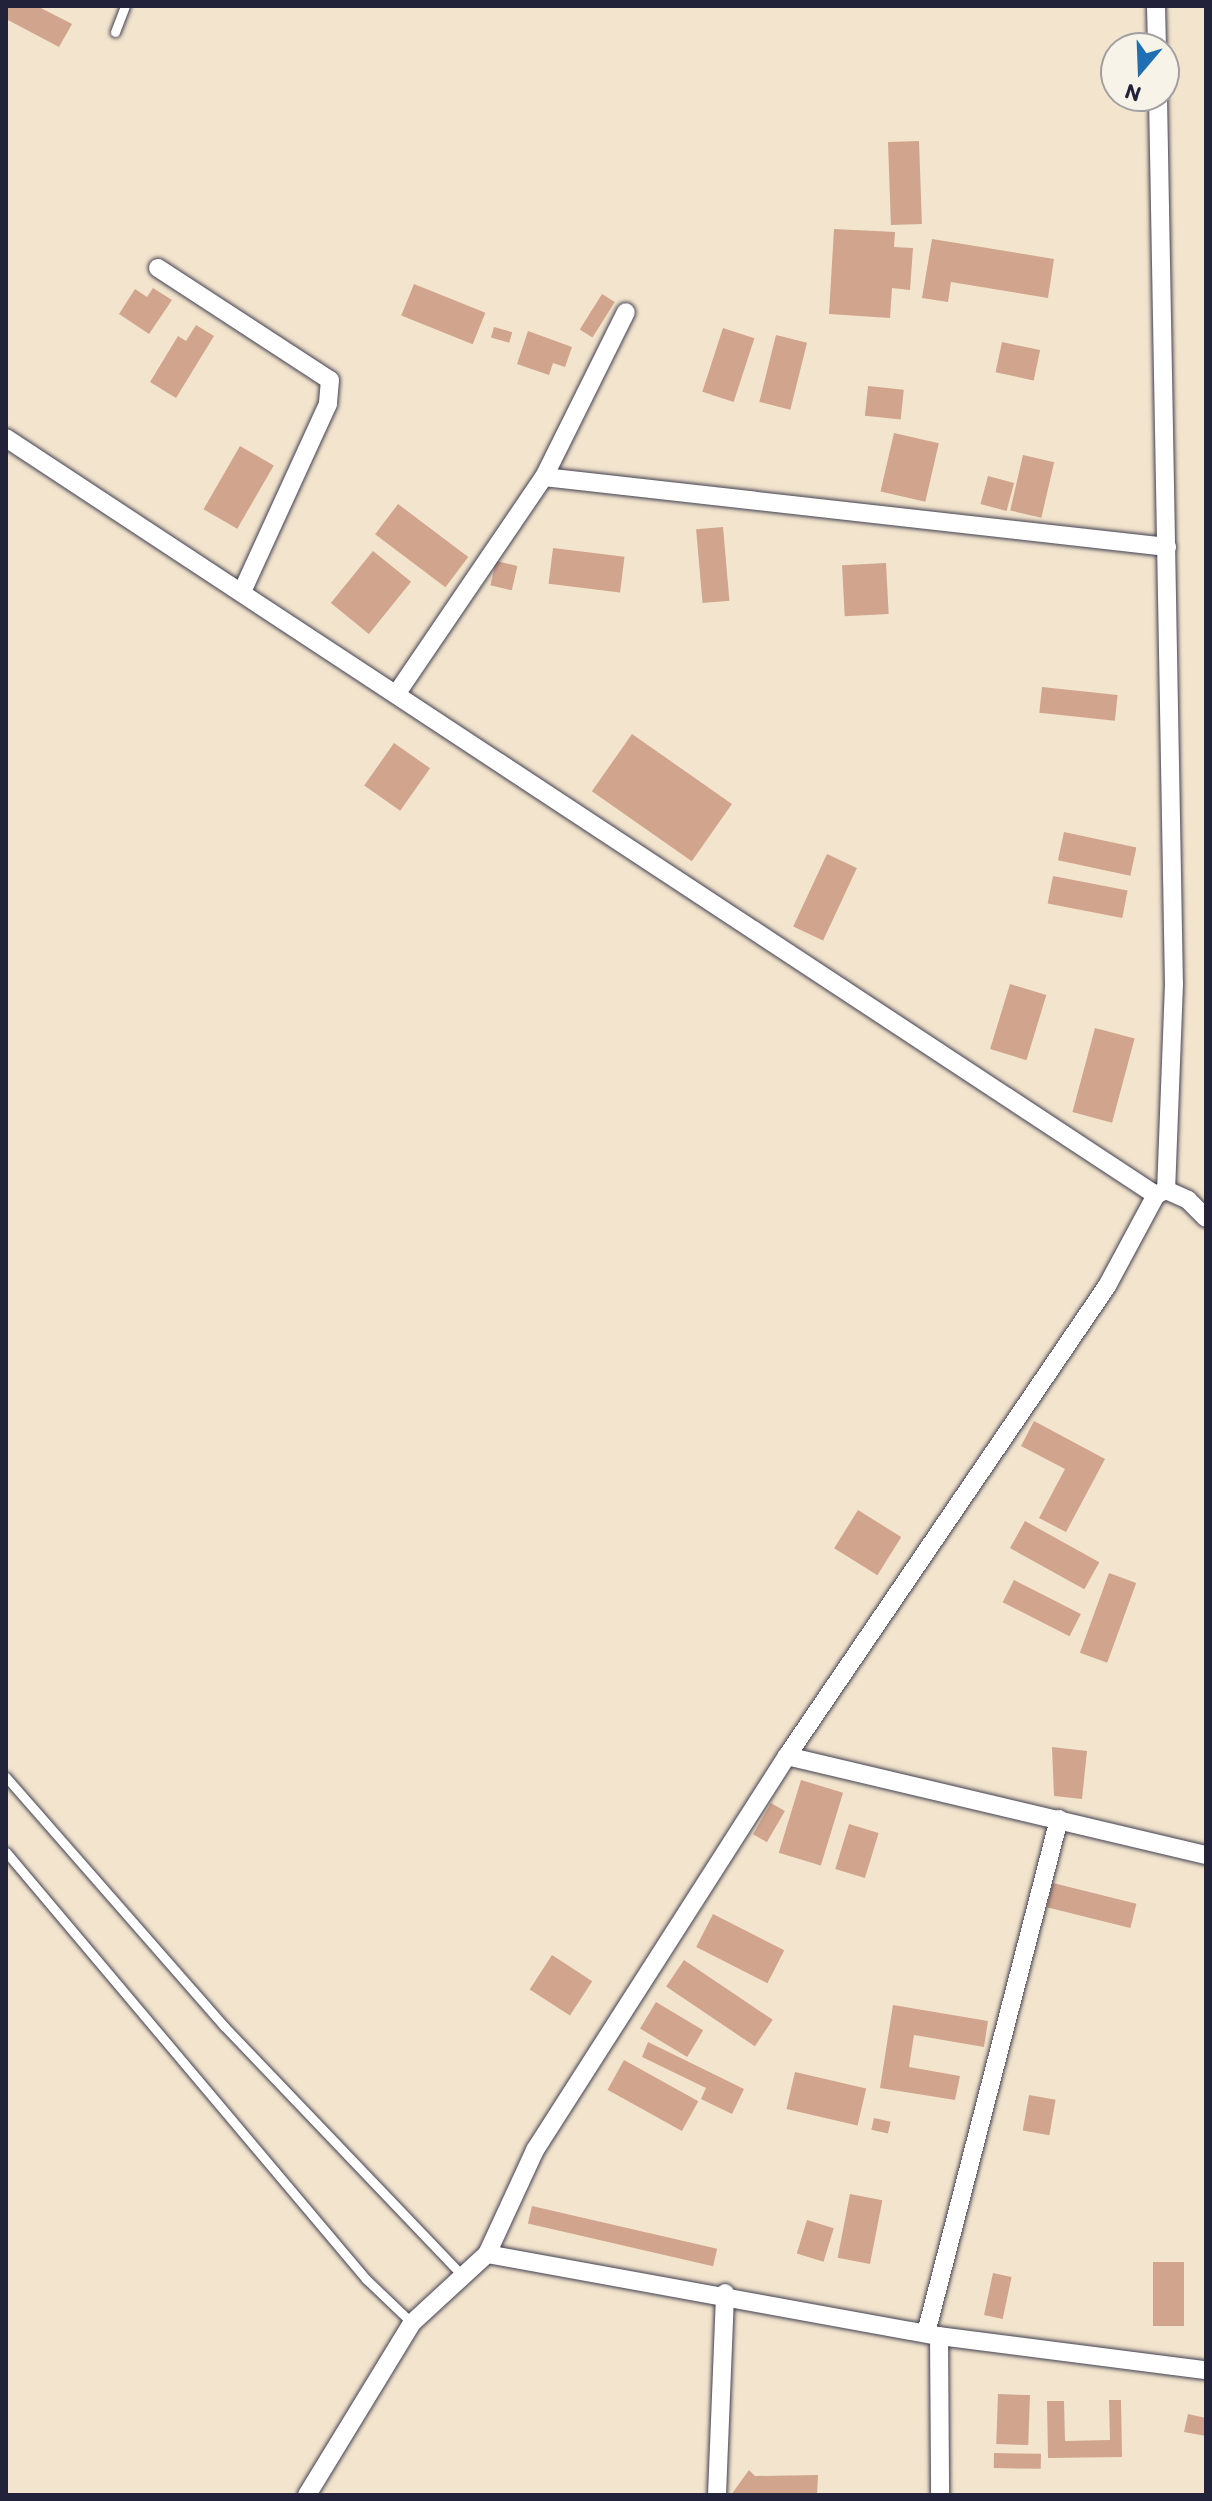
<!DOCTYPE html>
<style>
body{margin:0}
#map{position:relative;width:1212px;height:2501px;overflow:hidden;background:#f3e5cd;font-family:Itim,sans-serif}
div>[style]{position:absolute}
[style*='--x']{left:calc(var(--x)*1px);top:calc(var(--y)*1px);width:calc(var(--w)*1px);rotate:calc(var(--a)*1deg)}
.building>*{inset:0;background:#d1a48d;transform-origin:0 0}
.roads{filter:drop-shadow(0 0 2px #413f51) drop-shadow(0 0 2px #413f51)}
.service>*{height:9px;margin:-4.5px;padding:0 4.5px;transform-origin:4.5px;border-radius:4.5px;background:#fff}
.minor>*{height:18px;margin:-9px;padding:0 9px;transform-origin:9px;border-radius:9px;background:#fff}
span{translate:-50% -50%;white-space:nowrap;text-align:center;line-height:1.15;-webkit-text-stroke:6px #f7f3e8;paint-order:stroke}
.frame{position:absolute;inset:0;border:8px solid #22223b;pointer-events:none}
.north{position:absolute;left:1100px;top:32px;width:80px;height:80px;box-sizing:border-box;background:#f7f3e8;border:2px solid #a29fa3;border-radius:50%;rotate:199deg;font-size:22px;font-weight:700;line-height:32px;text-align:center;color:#22223b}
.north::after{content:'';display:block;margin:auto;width:28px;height:36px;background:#1f6fb2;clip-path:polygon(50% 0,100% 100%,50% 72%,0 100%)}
</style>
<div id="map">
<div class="building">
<i style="clip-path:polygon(6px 6px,37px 6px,72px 24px,59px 47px,6px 19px)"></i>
<i style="left:919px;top:141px;width:83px;height:31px;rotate:88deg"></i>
<i style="clip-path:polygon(834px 229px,895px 232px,894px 247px,913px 248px,910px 290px,892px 288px,890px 318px,829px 314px)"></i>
<i style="clip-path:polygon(932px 239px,1054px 259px,1048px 298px,951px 282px,948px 302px,922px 298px)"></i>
<i style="left:414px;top:284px;width:77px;height:34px;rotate:22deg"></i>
<i style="clip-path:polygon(153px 288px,172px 300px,149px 334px,119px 314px,135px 289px,147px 297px)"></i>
<i style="left:602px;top:294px;width:15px;height:42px;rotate:32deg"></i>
<i style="clip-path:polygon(196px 325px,214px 336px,176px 398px,150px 382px,178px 336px,186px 341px)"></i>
<i style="left:494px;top:327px;width:19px;height:11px;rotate:16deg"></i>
<i style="left:723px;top:328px;width:33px;height:67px;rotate:18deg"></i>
<i style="clip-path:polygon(528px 331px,572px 347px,565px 367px,553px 363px,549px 375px,517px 364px)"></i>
<i style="left:776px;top:335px;width:32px;height:69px;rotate:14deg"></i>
<i style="left:1002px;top:342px;width:39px;height:31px;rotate:12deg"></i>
<i style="left:868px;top:386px;width:36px;height:30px;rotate:6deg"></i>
<i style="left:894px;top:433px;width:46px;height:60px;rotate:13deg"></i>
<i style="left:240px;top:446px;width:39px;height:73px;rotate:30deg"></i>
<i style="left:1023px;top:455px;width:32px;height:57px;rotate:13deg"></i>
<i style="left:988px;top:476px;width:27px;height:29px;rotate:15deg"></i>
<i style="left:398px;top:504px;width:88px;height:38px;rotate:37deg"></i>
<i style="left:723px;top:527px;width:74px;height:27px;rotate:85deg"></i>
<i style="left:553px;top:548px;width:72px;height:36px;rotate:7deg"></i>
<i style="left:373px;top:551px;width:49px;height:67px;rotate:39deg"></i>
<i style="left:496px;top:561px;width:22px;height:25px;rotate:13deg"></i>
<i style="left:886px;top:563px;width:51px;height:44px;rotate:87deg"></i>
<i style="left:1042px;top:687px;width:76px;height:26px;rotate:6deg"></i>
<i style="left:632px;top:734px;width:122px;height:70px;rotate:35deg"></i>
<i style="left:394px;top:743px;width:44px;height:52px;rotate:35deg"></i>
<i style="left:1064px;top:832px;width:74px;height:29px;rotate:12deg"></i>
<i style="left:827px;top:854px;width:33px;height:80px;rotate:25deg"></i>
<i style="left:1053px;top:876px;width:76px;height:28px;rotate:11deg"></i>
<i style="left:1010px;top:984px;width:38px;height:68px;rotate:17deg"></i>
<i style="left:1095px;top:1028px;width:41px;height:87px;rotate:15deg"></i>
<i style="clip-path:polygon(1034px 1421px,1105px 1459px,1066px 1532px,1039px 1518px,1065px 1469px,1021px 1446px)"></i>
<i style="left:858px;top:1510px;width:51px;height:45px;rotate:32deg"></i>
<i style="left:1025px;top:1521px;width:85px;height:31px;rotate:29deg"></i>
<i style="left:1109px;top:1573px;width:29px;height:85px;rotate:20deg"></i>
<i style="left:1014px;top:1580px;width:75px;height:25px;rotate:27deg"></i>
<i style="clip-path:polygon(1052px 1747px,1087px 1751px,1082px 1799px,1054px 1796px)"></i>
<i style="left:801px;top:1780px;width:44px;height:76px;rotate:17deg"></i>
<i style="left:771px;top:1803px;width:16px;height:36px;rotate:30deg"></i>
<i style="left:849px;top:1824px;width:31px;height:47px;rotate:17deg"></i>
<i style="left:1053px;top:1883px;width:86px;height:25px;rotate:14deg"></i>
<i style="left:713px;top:1914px;width:80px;height:37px;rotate:27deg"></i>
<i style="left:552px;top:1955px;width:48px;height:41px;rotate:33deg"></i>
<i style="left:684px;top:1960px;width:107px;height:32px;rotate:34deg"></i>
<i style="left:656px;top:2002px;width:55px;height:31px;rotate:31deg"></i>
<i style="clip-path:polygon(893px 2005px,988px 2021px,984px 2047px,914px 2035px,909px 2067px,960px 2076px,955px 2100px,880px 2088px)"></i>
<i style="clip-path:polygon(648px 2042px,744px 2089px,732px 2114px,701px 2099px,706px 2088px,642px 2057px)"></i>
<i style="left:624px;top:2060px;width:85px;height:34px;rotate:29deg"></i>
<i style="left:795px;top:2072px;width:73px;height:38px;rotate:13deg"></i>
<i style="left:1029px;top:2095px;width:27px;height:36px;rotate:10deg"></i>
<i style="left:874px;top:2118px;width:17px;height:12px;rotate:13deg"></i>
<i style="left:850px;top:2194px;width:33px;height:65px;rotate:11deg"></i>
<i style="left:532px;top:2206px;width:190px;height:18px;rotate:13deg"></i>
<i style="left:807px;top:2220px;width:28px;height:35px;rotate:17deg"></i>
<i style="left:1153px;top:2262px;width:31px;height:64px"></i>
<i style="left:993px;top:2273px;width:19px;height:43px;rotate:12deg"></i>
<i style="left:998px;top:2394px;width:32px;height:50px;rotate:2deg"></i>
<i style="clip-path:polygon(1109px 2400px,1121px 2400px,1122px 2457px,1048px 2458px,1047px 2401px,1064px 2401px,1065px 2441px,1110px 2440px)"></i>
<i style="clip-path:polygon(1188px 2414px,1206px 2418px,1206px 2436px,1184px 2432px)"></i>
<i style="left:994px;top:2453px;width:47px;height:15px;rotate:1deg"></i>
<i style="clip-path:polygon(749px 2470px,755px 2476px,818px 2475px,817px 2495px,731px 2495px)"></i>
</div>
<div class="roads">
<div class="service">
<i style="--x:115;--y:32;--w:28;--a:-69"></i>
<i style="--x:6;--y:1777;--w:331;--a:48.8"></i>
<i style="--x:224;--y:2026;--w:340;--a:46.3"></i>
<i style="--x:6;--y:1852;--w:559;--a:49.87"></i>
<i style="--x:366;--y:2279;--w:64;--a:43.7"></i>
</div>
<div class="minor">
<i style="--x:1156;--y:6;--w:42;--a:88.6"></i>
<i style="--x:1158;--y:96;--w:888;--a:88.97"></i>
<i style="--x:1174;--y:984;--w:206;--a:92.2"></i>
<i style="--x:158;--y:268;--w:205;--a:33.1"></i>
<i style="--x:330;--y:380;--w:24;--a:95"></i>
<i style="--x:328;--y:404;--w:205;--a:114.6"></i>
<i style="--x:6;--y:438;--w:1377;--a:33.36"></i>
<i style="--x:544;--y:477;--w:627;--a:6.41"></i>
<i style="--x:397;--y:693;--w:261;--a:-55.8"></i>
<i style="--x:544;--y:477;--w:184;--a:-63.6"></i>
<i style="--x:787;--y:1756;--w:431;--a:13.3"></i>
<i style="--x:487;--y:2254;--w:115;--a:-65.2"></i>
<i style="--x:535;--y:2150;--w:468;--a:-57.4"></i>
<i style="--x:787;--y:1756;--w:569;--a:-55.75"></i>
<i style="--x:1107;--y:1286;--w:103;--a:-61.7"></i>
<i style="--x:1156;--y:1195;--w:11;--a:-27"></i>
<i style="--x:1166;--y:1190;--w:24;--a:24"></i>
<i style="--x:1188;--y:1200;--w:25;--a:45"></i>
<i style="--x:926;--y:2333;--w:531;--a:-75.49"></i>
<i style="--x:939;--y:2336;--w:159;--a:89.6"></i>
<i style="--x:307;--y:2495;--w:202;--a:-58.6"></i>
<i style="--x:412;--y:2323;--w:102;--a:-42.6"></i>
<i style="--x:487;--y:2254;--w:459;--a:10.3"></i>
<i style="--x:939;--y:2336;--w:269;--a:7.3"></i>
<i style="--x:717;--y:2495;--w:202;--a:-87.7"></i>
</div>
</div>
<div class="frame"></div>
<div class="north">N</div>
</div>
